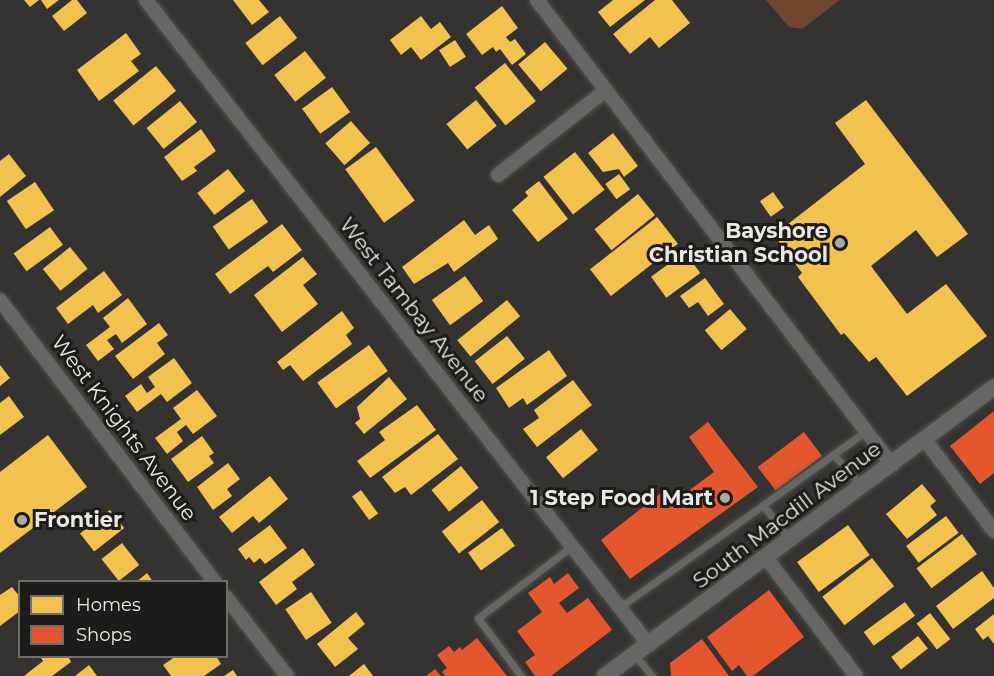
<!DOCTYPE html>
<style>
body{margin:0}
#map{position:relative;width:994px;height:676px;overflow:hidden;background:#353331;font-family:Montserrat,sans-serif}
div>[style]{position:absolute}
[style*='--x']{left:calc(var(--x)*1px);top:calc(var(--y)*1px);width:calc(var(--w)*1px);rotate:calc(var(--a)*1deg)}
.green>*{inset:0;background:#704631}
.homes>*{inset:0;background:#f2c14e;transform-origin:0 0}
.shops>*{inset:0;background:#e4572e;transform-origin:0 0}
.roads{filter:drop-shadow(0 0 2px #52514e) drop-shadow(0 0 2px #52514e)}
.service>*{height:7px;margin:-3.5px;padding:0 3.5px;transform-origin:3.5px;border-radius:3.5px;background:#676664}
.minor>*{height:14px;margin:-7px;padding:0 7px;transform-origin:7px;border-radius:7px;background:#676664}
.tertiary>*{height:16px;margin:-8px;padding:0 8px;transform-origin:8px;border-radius:8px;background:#676664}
.dots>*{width:16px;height:16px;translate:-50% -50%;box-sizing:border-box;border:3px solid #1d1c1a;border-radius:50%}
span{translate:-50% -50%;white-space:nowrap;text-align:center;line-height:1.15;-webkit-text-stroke:6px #1d1c1a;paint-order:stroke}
.poi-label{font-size:21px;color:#e9e8e4;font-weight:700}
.right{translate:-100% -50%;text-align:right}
.left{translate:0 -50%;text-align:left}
.street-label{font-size:21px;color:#e9e8e4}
.legend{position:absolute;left:18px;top:580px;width:210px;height:78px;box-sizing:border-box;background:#1d1c1a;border:2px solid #6f6e6b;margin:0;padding:8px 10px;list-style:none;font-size:18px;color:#e9e8e4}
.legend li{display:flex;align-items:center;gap:12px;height:30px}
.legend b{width:30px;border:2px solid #6f6e6b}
</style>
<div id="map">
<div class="green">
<i style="clip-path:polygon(766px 0,840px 0,802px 29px,789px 27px)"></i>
</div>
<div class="homes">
<i style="clip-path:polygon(24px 0,39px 0,30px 7px)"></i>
<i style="clip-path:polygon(41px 0,59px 0,47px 9px)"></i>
<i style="clip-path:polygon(72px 0,77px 0,87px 13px,64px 31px,52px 16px)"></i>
<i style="clip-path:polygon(233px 0,259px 0,269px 12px,252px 25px)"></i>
<i style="clip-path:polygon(613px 0,645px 0,610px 27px,598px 12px)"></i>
<i style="clip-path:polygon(655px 0,672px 0,690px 23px,659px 48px,650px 37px,630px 54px,613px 34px)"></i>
<i style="clip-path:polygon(502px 6px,518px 28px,506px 37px,510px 42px,515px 39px,526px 54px,512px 65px,500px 49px,496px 52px,493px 47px,482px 55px,466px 34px)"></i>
<i style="left:280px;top:16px;width:28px;height:44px;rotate:52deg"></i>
<i style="clip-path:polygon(421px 16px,431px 29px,440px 22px,451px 37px,421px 60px,411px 47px,401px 55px,390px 40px)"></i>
<i style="clip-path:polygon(126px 33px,141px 54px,131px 61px,139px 71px,99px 101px,77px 70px)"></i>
<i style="left:455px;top:40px;width:20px;height:19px;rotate:57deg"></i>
<i style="left:545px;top:42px;width:35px;height:35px;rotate:50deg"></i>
<i style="left:305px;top:51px;width:34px;height:39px;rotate:52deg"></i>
<i style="left:505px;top:63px;width:49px;height:39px;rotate:51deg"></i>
<i style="left:156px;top:66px;width:32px;height:55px;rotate:51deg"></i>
<i style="left:332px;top:87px;width:31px;height:37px;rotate:54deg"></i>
<i style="left:476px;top:100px;width:33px;height:38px;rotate:51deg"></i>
<i style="clip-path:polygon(866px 100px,968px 234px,937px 257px,916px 230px,871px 266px,907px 314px,946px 284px,987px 336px,907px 396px,876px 357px,869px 362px,844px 333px,841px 335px,798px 277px,802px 273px,774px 235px,865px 164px,835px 123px)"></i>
<i style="left:180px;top:101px;width:27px;height:43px;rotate:51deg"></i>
<i style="left:351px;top:121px;width:29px;height:34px;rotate:49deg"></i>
<i style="clip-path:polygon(201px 129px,216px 151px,194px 167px,197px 171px,182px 181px,164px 157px)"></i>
<i style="clip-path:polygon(613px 133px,638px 166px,624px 177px,619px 169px,603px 172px,588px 153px)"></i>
<i style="left:376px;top:147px;width:66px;height:38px;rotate:54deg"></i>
<i style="left:575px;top:152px;width:48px;height:40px;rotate:52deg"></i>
<i style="clip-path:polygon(9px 154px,26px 176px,0 197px,0 161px)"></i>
<i style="left:228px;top:169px;width:28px;height:39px;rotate:52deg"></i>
<i style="left:619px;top:174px;width:19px;height:17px;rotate:54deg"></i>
<i style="clip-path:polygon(539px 181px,568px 219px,538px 242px,512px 210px,528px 196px,525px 192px)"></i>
<i style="left:35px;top:182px;width:34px;height:34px;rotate:56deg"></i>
<i style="left:773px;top:192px;width:19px;height:16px;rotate:55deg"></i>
<i style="left:638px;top:194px;width:27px;height:56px;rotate:51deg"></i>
<i style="left:252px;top:199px;width:28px;height:48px;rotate:55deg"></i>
<i style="left:657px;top:217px;width:34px;height:85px;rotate:52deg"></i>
<i style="clip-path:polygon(464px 220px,475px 235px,489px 225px,498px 239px,454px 272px,448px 263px,414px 284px,402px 267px)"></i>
<i style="clip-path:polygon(282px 224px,302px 250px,273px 272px,268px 266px,230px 294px,215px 274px)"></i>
<i style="left:50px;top:227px;width:22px;height:45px;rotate:54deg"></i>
<i style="left:70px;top:247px;width:28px;height:35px;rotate:51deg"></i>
<i style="left:685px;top:252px;width:26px;height:42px;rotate:54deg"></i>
<i style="clip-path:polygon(303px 257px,317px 274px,303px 285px,318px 304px,282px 332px,254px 295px)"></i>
<i style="clip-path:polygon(104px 271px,122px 295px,98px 313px,93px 305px,68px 324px,56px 308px)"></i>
<i style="left:465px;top:276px;width:31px;height:41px;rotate:54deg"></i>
<i style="clip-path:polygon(705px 278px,724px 304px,708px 316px,698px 302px,689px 308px,680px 296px)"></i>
<i style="clip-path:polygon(128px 298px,147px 324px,122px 343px,116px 334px,107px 340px,114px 349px,98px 361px,86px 345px,110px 327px,103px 318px)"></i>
<i style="left:507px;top:300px;width:21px;height:64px;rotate:51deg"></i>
<i style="left:730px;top:309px;width:26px;height:33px;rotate:50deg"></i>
<i style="clip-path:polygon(342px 311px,354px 328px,346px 335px,352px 344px,303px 381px,290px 365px,283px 370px,277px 362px)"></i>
<i style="clip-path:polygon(159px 323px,168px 335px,157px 343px,165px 354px,133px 379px,115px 356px)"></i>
<i style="left:507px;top:336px;width:29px;height:41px;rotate:52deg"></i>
<i style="left:369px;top:345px;width:32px;height:64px;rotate:54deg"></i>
<i style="clip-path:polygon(549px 350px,567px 376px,527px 405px,523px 398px,509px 408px,496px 388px)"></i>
<i style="clip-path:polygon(174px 358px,192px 383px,167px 402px,161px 394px,137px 412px,125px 396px,141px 384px,147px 393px,155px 387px,148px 377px)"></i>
<i style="clip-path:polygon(0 365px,10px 378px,0 386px)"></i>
<i style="clip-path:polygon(389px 377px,407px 399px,364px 434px,355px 423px,360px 419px,357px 407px)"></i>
<i style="clip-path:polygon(573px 380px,592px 405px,537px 447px,523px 429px,539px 418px,534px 410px)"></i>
<i style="clip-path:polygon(197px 390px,217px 416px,193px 434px,186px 425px,177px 432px,183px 441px,167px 454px,155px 438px,181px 419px,173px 408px)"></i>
<i style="clip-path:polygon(9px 396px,24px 417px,0 435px,0 403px)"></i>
<i style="clip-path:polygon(417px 405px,436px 430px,370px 478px,357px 461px,385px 440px,379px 432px)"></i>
<i style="left:581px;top:429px;width:27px;height:45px;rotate:51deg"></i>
<i style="clip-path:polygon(438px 434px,458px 459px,411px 495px,405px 487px,395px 493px,382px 477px)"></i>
<i style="clip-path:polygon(48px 435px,87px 487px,0 553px,0 472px)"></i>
<i style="clip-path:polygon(202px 436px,214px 453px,209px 456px,214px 463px,188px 482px,171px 459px)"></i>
<i style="clip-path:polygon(228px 463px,240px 479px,227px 489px,232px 496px,213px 510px,197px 487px)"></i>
<i style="left:461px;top:466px;width:28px;height:38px;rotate:51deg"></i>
<i style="clip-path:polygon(270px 476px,288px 499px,259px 523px,253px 516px,232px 533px,219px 517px)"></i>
<i style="clip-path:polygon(922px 484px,936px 501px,930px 506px,937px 515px,907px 539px,886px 514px)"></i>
<i style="left:361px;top:490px;width:29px;height:11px;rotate:54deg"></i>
<i style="left:482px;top:500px;width:28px;height:51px;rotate:52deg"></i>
<i style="left:110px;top:510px;width:23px;height:38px;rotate:52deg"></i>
<i style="left:946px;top:516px;width:21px;height:50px;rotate:53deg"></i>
<i style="clip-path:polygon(270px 525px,287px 548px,265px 564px,260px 558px,254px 563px,249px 557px,246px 560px,238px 549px)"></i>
<i style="left:848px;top:525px;width:37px;height:63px;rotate:54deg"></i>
<i style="left:502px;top:528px;width:22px;height:42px;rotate:54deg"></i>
<i style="left:962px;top:534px;width:25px;height:57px;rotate:53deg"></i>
<i style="left:122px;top:543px;width:28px;height:26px;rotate:52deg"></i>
<i style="clip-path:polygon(303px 548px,315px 565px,292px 582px,297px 589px,276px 605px,259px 582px)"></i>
<i style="left:872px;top:558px;width:36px;height:63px;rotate:52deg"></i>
<i style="clip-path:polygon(982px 571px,994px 588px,994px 598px,953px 629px,936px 606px)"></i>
<i style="clip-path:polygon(147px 573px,153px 582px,136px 582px)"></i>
<i style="clip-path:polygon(12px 587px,20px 597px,20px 611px,0 626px,0 595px)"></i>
<i style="left:311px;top:592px;width:37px;height:31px;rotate:56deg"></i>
<i style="left:905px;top:602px;width:17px;height:51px;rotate:54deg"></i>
<i style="clip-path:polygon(356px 612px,365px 624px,348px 638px,358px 649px,335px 667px,317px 644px)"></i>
<i style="left:930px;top:613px;width:33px;height:17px;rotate:52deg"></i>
<i style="clip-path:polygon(994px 614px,994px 644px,988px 636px,983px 640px,975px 629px)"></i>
<i style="left:918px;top:636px;width:16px;height:34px;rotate:52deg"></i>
<i style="clip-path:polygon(40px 656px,68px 656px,71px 662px,52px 676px,24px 676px,43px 661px)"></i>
<i style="clip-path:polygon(176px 656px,216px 656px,221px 664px,204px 676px,171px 676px,163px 665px)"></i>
<i style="clip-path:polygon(364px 664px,373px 676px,349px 676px)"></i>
<i style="clip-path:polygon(89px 665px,97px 676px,75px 676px)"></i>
<i style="clip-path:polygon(233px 670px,237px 676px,224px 676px)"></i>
</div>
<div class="shops">
<i style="clip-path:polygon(994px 411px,994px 473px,980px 484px,950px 446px)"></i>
<i style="clip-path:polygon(708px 422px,758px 487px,630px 579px,601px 540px,666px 489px,675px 501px,714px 472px,689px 437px)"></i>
<i style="left:804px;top:432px;width:30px;height:58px;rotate:53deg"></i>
<i style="clip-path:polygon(568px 573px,579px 588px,559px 603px,567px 613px,588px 598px,612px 630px,551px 676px,535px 676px,525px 662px,535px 655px,517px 631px,542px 612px,528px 593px,550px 577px,554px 584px)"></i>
<i style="clip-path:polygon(769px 590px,804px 637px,753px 676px,747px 676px,739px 665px,732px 671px,707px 637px)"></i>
<i style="clip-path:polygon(477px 638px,507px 676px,445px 676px,442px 672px,447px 668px,437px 655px,449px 646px,454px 652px,460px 647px,462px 650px)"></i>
<i style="clip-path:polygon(702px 639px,729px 676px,671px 676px,670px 663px)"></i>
<i style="clip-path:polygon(435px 669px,441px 676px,426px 676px)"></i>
</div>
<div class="roads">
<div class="service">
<i style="--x:833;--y:454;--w:43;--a:47.8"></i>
<i style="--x:763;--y:505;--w:127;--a:-35.7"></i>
<i style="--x:620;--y:607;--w:176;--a:-35.5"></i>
<i style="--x:763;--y:505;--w:43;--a:52.6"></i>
<i style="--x:635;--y:655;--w:27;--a:51"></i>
<i style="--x:521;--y:676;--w:72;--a:-126.6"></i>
<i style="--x:478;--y:618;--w:118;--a:-37.5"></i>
</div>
<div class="minor">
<i style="--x:146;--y:0;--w:818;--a:52.05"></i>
<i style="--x:537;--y:0;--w:585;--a:52.64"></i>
<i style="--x:498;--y:175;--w:137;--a:-38.2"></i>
<i style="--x:0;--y:300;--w:355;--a:52.7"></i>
<i style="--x:925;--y:440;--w:114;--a:52.8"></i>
<i style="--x:767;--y:559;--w:147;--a:52.7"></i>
<i style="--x:226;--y:597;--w:100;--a:52.3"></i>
</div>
<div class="tertiary">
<i style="--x:605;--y:676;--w:485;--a:-36.6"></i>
</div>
</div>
<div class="dots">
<i style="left:840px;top:243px;background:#aaa9a5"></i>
<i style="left:725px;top:498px;background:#aaa9a5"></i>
<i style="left:22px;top:520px;background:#aaa9a5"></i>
</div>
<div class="poi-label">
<span class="right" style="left:828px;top:243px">Bayshore<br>Christian School</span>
<span class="right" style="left:713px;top:498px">1 Step Food Mart</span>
<span class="left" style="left:34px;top:520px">Frontier</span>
</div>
<div class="street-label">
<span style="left:414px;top:310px;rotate:52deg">West Tambay Avenue</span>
<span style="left:124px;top:428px;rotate:53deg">West Knights Avenue</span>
<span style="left:787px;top:515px;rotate:-37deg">South Macdill Avenue</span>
</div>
<ul class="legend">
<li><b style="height:16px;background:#f2c14e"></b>Homes</li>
<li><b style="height:16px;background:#e4572e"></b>Shops</li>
</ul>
</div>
